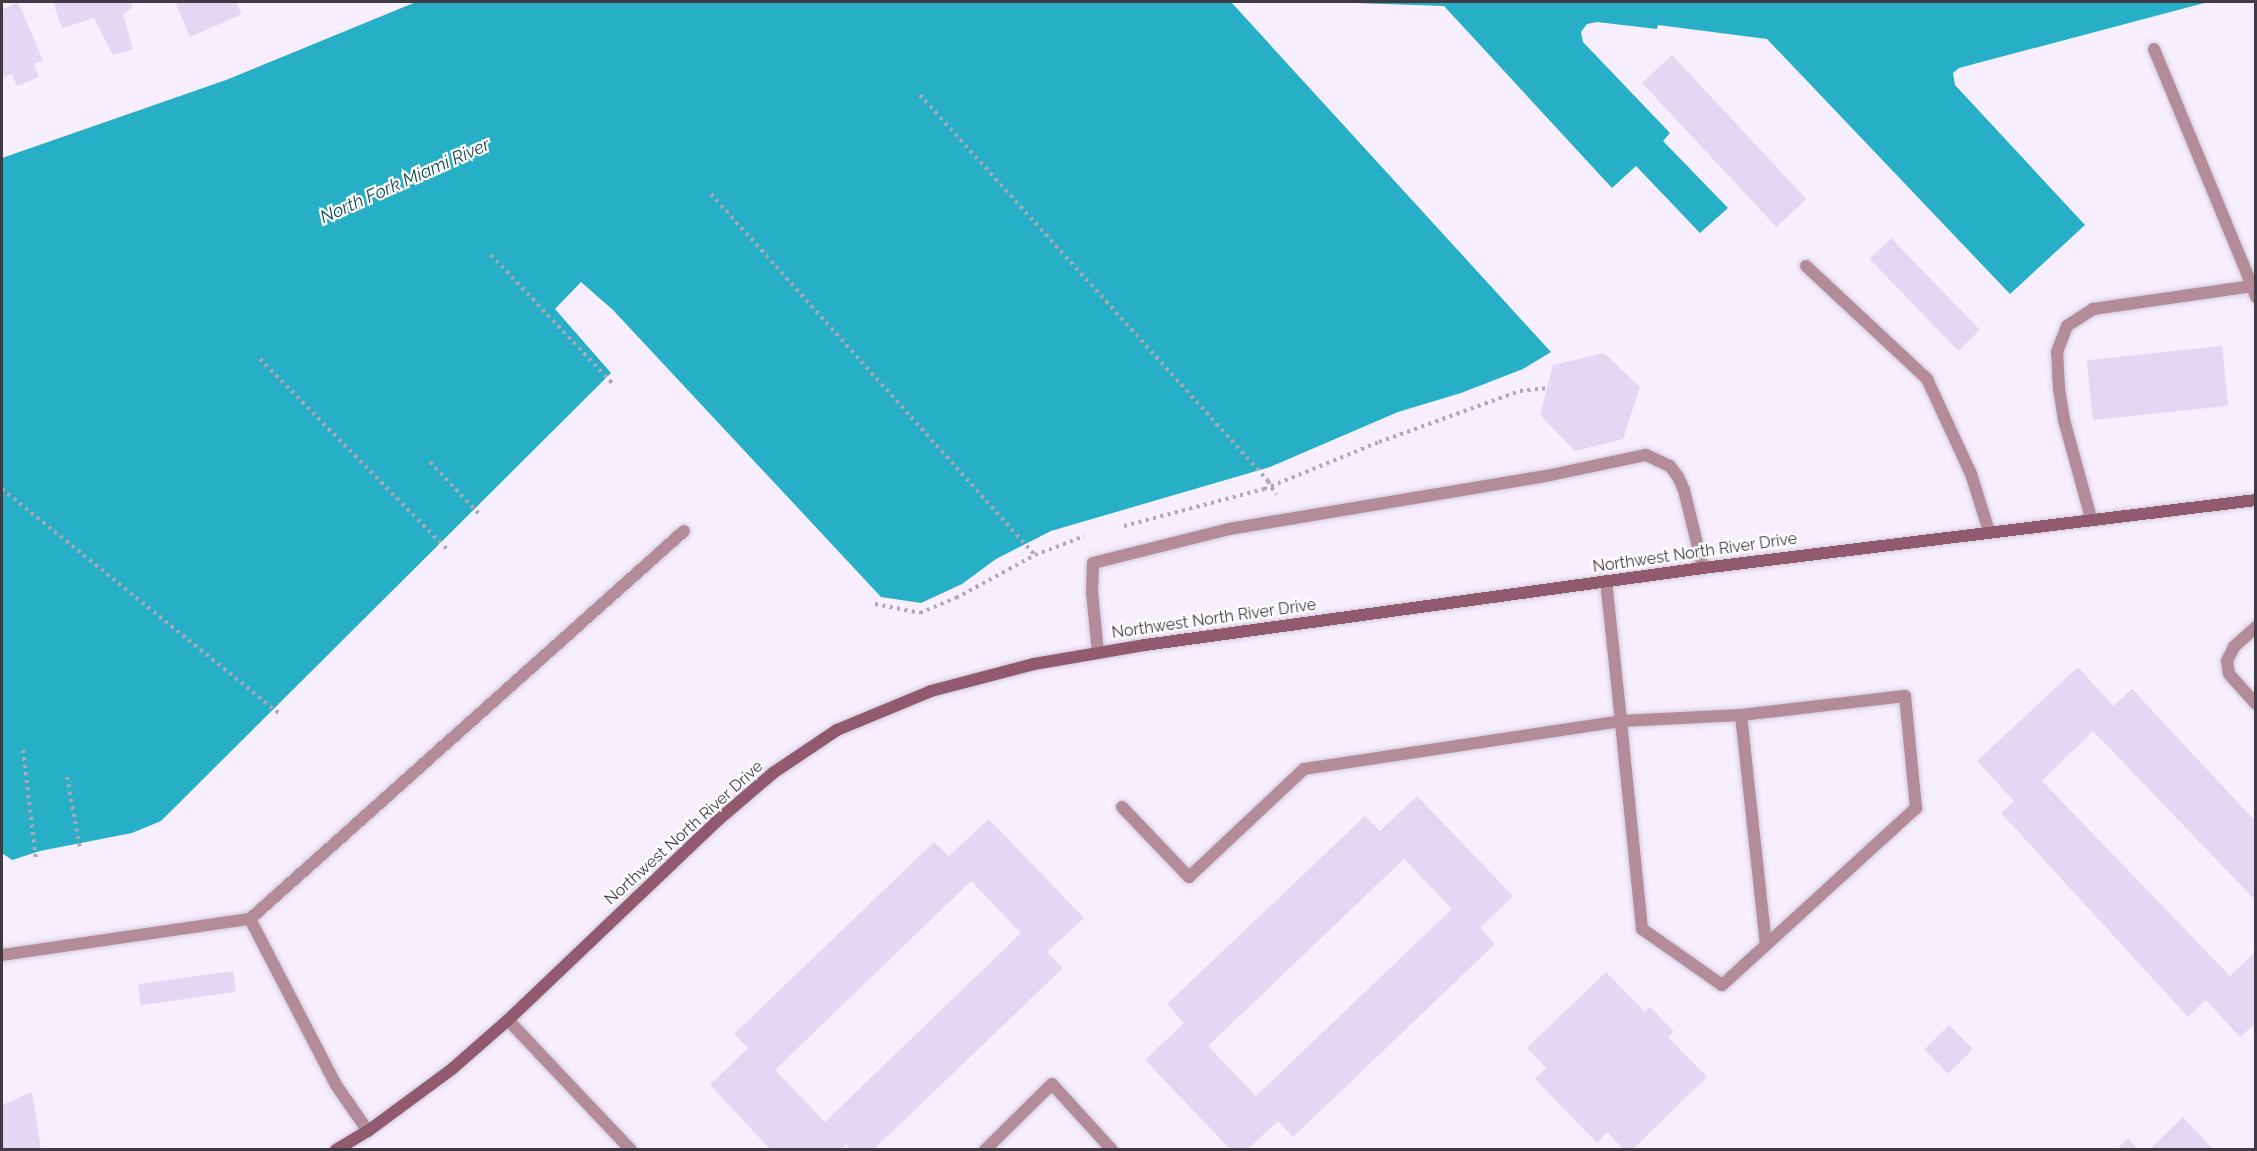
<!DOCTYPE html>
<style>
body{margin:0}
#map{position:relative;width:2257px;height:1151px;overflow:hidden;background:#f7eeff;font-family:Raleway,sans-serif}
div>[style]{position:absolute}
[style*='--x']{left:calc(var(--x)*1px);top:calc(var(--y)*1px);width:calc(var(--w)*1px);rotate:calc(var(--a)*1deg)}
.water>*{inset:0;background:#26afc7}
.building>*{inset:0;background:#e3d7f3;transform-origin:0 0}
.path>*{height:4px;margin-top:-2px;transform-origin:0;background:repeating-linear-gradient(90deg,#afa7b5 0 3px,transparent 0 7.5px)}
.roads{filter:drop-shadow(0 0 2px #d2cada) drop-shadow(0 0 2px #d2cada)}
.lane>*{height:12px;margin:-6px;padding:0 6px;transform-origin:6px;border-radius:6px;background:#b38b99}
.street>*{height:12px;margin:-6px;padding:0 6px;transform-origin:6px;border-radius:6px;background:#b38b99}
.secondary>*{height:12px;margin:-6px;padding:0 6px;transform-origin:6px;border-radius:6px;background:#915a6f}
span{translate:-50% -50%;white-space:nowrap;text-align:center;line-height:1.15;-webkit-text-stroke:4.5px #fff;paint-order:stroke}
.street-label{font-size:16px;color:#403a44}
.water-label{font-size:18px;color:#144a54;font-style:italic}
.frame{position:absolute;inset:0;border:3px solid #403a44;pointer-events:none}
</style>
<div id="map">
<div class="water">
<i style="clip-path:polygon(416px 2px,1231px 2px,1551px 352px,1523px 369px,1461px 393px,1398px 412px,1270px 467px,1051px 531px,996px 559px,962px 584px,921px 603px,881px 597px,613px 310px,581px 282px,555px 309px,611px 373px,161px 821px,132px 833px,40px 851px,12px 860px,2px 853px,2px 158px,226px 80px)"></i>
<i style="clip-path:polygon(1325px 2px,2208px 2px,1959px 68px,1953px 73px,1955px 85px,2085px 225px,2010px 294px,1767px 39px,1658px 25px,1657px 29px,1597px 22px,1587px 24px,1581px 32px,1583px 42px,1670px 133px,1663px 141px,1728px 208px,1700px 233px,1636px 166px,1612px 188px,1444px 6px)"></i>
</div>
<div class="building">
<i style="clip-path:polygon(18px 2px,43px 60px,34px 64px,39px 77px,17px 86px,12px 74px,2px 78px,2px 10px)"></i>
<i style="clip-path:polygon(53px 2px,131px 2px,133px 7px,123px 14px,133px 49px,113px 55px,94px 18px,62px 28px)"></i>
<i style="clip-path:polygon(175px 2px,236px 2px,242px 14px,190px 37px)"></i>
<i style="left:1672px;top:55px;width:197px;height:41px;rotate:47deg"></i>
<i style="left:1891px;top:238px;width:128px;height:30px;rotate:46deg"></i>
<i style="left:2222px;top:346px;width:60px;height:136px;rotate:84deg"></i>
<i style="clip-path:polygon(1604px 353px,1640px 387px,1623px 439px,1575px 451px,1540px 415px,1553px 365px)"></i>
<i style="clip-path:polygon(2078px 667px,2113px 706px,2132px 689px,2256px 822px,2256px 901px,2093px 731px,2042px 781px,2230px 976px,2256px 951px,2256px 1023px,2240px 1037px,2206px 1000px,2188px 1017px,2001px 813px,2014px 801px,1977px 761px)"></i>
<i style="clip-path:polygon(evenodd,1417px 796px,1513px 896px,1480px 928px,1495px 944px,1293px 1137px,1278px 1121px,1247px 1150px,1231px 1150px,1145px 1060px,1184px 1023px,1167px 1004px,1365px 816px,1380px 831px,1417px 796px,1404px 859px,1452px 909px,1256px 1096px,1208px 1046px,1404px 859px)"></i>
<i style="clip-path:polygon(evenodd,989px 819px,1084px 918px,1047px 952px,1063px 968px,873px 1150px,851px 1150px,846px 1145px,841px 1150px,771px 1150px,710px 1085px,748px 1048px,734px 1034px,934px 842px,949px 856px,989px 819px,971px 881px,1021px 933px,825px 1122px,775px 1070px,971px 881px)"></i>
<i style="left:233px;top:971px;width:21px;height:96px;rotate:82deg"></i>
<i style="clip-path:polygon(1606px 972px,1645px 1012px,1650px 1007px,1674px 1032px,1668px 1037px,1707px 1077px,1632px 1150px,1624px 1150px,1607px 1132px,1597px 1143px,1535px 1079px,1546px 1068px,1527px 1048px)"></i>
<i style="left:1949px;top:1025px;width:34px;height:35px;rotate:45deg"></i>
<i style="clip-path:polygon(32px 1092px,41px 1150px,2px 1150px,2px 1105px)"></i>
<i style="clip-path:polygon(2183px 1117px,2214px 1150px,2149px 1150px)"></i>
<i style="clip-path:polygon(2128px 1138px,2139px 1150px,2116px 1150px)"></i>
</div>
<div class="path">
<i style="--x:920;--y:95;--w:520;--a:47.96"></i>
<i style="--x:1268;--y:481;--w:16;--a:60"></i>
<i style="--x:711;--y:194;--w:485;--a:48.1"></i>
<i style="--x:491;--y:255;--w:176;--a:46.6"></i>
<i style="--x:260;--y:359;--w:267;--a:45.5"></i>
<i style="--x:430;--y:462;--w:74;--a:46.6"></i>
<i style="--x:2;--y:489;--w:360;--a:39"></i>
<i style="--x:1124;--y:526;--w:145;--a:-14.8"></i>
<i style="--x:1264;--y:489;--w:124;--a:-22.2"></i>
<i style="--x:1379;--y:442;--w:150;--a:-19.9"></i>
<i style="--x:1520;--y:391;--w:28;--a:-6"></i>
<i style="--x:875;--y:604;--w:46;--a:11.3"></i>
<i style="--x:920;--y:613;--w:39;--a:-23"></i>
<i style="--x:956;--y:598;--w:90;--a:-28.6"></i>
<i style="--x:1035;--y:555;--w:53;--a:-20.8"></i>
<i style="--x:23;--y:750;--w:110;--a:83.2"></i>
<i style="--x:67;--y:777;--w:72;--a:79.6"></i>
</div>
<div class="roads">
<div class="lane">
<i style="--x:2154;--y:49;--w:256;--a:67.5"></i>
<i style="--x:2252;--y:286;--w:4;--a:-27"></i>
<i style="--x:1806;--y:266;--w:166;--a:43"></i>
<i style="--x:1927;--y:379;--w:105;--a:65.1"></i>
<i style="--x:1971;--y:474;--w:60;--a:72.5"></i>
<i style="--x:2091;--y:518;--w:102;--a:-105.4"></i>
<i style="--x:2064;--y:420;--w:32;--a:-99"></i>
<i style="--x:2059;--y:388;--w:36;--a:-93"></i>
<i style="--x:2057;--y:352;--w:28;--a:-69"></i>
<i style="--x:2067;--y:326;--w:31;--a:-33"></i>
<i style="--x:2093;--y:309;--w:161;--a:-8.2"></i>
<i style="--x:2252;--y:286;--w:12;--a:70"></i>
<i style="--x:2256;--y:627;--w:30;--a:138"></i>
<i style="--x:2234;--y:647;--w:16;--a:117"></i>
<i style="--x:2227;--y:661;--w:13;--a:81"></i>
<i style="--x:2229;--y:674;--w:40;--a:48"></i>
<i style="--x:1098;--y:653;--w:61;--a:-95.6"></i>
<i style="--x:1092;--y:592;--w:29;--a:-88"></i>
<i style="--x:1093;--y:563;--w:140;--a:-14"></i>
<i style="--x:1229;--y:529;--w:321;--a:-9.5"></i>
<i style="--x:1546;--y:476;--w:102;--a:-11.9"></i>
<i style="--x:1646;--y:455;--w:26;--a:25"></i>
<i style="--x:1670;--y:466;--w:14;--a:54"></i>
<i style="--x:1678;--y:477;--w:14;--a:65"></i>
<i style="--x:1684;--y:490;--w:80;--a:76.3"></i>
<i style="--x:1905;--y:696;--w:113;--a:84.4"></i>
<i style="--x:1916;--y:808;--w:263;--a:137.6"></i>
<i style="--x:1722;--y:985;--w:98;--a:-145"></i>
<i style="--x:1642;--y:929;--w:209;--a:-95.8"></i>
<i style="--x:1621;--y:721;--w:120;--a:-2.9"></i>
<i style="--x:1741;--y:715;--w:165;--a:-6.6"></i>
<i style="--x:1741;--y:715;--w:230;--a:83.8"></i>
<i style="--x:1122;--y:807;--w:97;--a:46.3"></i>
<i style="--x:1189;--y:877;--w:158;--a:-43.2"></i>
<i style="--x:1304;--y:769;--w:321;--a:-8.6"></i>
<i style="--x:1621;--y:721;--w:141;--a:-96.1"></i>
<i style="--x:250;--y:919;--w:582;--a:-41.8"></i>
<i style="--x:2;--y:955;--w:251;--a:-8.3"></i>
<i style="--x:250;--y:919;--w:187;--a:62.6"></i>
<i style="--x:336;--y:1085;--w:56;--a:55.2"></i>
<i style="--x:985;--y:1150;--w:94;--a:-44.6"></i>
<i style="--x:1052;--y:1084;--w:89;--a:47.7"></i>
</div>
<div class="street">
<i style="--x:508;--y:1020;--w:179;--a:46.6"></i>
</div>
<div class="secondary">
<i style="--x:336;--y:1150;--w:37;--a:-31"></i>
<i style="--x:368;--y:1131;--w:104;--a:-36.4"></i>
<i style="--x:452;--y:1069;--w:74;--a:-41.2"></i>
<i style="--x:508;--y:1020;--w:289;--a:-43.6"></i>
<i style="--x:717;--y:821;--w:74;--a:-40.6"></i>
<i style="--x:773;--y:773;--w:77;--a:-33.9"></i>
<i style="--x:837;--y:730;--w:102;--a:-22.5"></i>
<i style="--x:931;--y:691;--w:106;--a:-14.7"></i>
<i style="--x:1034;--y:664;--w:113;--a:-9.7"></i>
<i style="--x:1145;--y:645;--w:563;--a:-7.86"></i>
<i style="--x:1703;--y:568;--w:557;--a:-7.01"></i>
</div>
</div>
<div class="street-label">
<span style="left:1695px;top:553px;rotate:-8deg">Northwest North River Drive</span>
<span style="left:1214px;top:619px;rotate:-8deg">Northwest North River Drive</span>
<span style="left:684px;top:833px;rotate:-42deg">Northwest North River Drive</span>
</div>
<div class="water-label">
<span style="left:405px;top:181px;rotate:-24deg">North Fork Miami River</span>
</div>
<div class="frame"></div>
</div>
